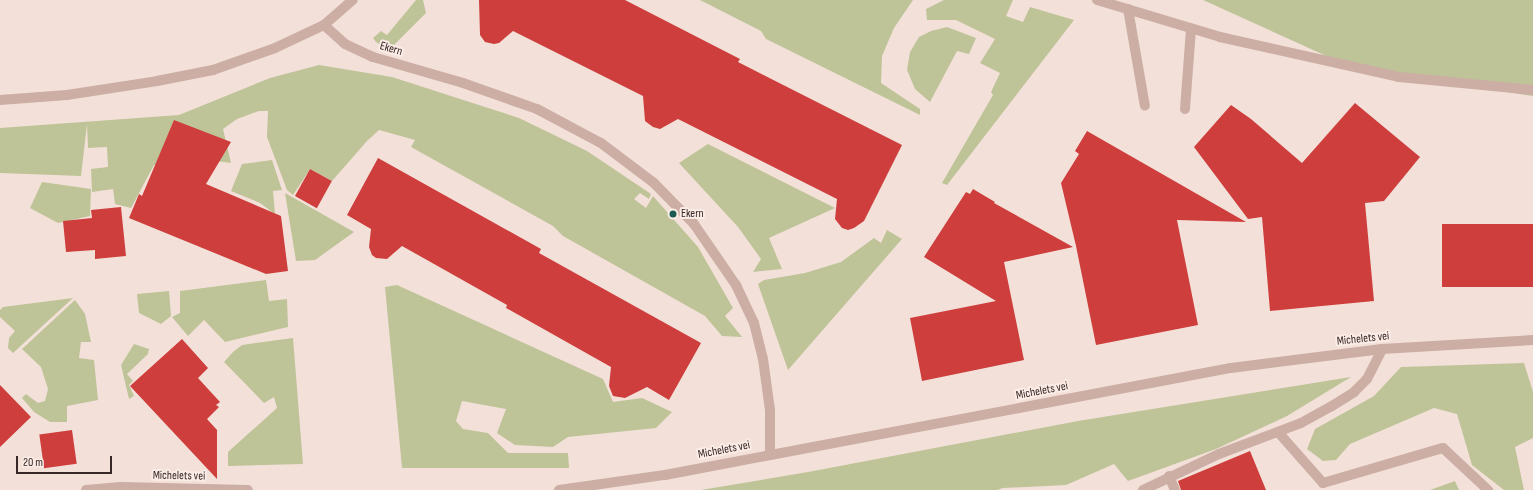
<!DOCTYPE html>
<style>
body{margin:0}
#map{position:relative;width:1533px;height:490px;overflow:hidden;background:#f3e1d9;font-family:"Sofia Sans Condensed",sans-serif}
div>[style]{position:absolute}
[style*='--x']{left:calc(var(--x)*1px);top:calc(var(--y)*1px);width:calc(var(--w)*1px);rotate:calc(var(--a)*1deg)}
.green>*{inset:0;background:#bfc398}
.building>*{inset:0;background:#ce3e3c;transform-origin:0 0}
.service>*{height:10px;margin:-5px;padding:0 5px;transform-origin:5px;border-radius:5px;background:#ccaea5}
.minor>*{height:10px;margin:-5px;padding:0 5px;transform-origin:5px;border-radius:5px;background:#ccaea5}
.dots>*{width:11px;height:11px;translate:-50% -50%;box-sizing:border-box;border:2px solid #fbece6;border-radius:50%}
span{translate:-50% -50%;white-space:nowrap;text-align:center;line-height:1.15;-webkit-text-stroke:4px #fbece6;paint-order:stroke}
.street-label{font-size:12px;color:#372827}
.poi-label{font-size:12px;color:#372827}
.left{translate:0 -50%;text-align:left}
.scale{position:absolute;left:16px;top:456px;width:96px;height:18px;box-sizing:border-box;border:2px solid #372827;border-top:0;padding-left:5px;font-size:12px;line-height:14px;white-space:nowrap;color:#372827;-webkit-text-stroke:3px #fbece6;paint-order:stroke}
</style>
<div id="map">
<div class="green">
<i style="clip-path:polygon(416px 0,423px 0,426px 13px,389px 50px,376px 42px,373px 38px,381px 31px,387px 35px)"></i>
<i style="clip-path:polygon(700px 0,913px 0,894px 28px,882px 56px,881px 83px,920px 109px,920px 115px,766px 39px,761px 31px)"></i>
<i style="clip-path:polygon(944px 0,1013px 0,1006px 16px,1023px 22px,1030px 7px,1074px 20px,947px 185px,942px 183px,993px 95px,991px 92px,1000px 73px,980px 63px,995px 39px,956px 20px,927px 20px,926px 9px)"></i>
<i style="clip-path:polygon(1203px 0,1533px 0,1533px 96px,1355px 69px)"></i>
<i style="clip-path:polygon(947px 27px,976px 38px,969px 54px,957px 51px,930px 102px,915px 89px,907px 70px,910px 52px,919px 37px,931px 31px)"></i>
<i style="clip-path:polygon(319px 65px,392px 77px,519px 118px,587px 151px,651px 194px,649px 199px,640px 193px,634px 199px,646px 208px,653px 196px,698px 247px,733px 308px,725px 316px,742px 337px,722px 336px,705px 316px,563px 236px,553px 226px,411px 147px,415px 140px,379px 130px,367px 141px,332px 181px,310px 169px,293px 195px,287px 190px,267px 137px,268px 111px,259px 111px,237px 119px,223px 129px,231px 163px,216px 161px,200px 180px,154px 165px,131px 208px,115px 204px,113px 189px,92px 192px,91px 169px,108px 167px,107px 147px,88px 148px,87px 124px,81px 176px,0 173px,0 128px,179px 115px,270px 78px)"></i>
<i style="clip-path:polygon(708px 144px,835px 208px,769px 238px,782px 269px,753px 272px,761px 259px,738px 227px,679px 163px)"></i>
<i style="clip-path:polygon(272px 160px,282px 190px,273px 191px,275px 214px,260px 203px,231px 191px,242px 164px)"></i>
<i style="clip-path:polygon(42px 182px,91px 189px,90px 216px,58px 223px,30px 208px)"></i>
<i style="clip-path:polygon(285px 193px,354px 232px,315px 260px,296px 261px)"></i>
<i style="clip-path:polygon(887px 230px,902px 239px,788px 370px,758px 284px,764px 280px,805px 273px,841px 262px,874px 238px,881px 243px)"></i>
<i style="clip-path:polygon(266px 280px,269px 301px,287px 299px,288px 327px,225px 342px,204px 320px,188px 336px,172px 317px,180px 313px,180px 291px)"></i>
<i style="clip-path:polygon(397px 285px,603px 379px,613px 402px,642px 398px,672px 412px,656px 428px,568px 437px,553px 447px,515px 445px,497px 433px,506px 409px,462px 401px,456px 421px,463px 429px,488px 433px,508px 453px,568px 453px,569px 468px,402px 468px,385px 287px)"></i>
<i style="clip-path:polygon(169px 291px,171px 316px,161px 324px,139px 313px,137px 294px)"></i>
<i style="clip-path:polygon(73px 298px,13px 353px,8px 348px,9px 338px,15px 331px,0 317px,0 310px,3px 307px)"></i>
<i style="clip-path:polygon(75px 300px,85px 314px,91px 342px,81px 342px,79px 358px,94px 360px,98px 400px,67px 406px,67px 422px,50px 422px,34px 412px,22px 398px,26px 394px,38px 403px,45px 401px,48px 389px,41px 367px,22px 349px)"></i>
<i style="clip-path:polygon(293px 338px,303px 464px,228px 466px,228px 452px,277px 408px,274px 397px,264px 403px,224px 362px,233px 352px,242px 345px)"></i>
<i style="clip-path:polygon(134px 344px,149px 349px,148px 354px,127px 374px,133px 381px,129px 385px,134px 396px,129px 399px,121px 365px)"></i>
<i style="clip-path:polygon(1524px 363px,1533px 392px,1533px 438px,1515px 447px,1524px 490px,1504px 490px,1472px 465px,1457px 414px,1434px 408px,1350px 444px,1336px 460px,1323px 461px,1307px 449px,1315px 429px,1374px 396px,1401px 367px)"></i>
<i style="clip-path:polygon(1351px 377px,1287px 416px,1216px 449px,1128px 481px,1114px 464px,1066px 485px,1003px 488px,997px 490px,701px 490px,808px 472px,1078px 421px)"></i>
<i style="clip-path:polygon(1455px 481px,1459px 490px,1430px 490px)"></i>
</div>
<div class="building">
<i style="clip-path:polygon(479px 0,625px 0,740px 59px,738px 62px,902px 145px,864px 221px,854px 228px,848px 230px,842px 228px,835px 219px,837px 199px,678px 119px,660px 129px,653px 127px,645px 121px,643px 96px,513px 31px,499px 43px,494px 44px,485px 42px,480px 35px)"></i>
<i style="clip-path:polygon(1355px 103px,1420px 157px,1384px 201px,1365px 203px,1374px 301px,1270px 311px,1262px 217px,1248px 219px,1194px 147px,1231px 105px,1251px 119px,1302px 163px)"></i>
<i style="clip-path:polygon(174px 120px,231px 142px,206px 184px,281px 216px,288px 271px,266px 274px,129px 218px,139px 194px,142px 196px)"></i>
<i style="clip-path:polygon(1087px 131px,1246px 222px,1177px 220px,1198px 325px,1096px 345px,1076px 246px,1061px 183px,1079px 154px,1075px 151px)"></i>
<i style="clip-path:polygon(378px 158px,541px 249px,539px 253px,701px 343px,669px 400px,647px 387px,625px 398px,613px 396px,609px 386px,611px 367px,506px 308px,507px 305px,402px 246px,387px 259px,376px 258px,372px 255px,369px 247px,371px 229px,347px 215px)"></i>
<i style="left:310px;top:169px;width:25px;height:31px;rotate:29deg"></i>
<i style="clip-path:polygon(973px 189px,995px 202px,994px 203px,1073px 247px,1004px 262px,1024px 360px,922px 381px,910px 318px,996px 301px,924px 257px,966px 192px,970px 194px)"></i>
<i style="clip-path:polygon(121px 207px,126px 256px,95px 259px,95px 250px,66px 252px,63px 221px,92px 218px,91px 210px)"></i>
<i style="left:1533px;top:224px;width:63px;height:91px;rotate:90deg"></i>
<i style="clip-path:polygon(182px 339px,208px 368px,198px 378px,220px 402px,216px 405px,219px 407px,207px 419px,217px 430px,217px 479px,130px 386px)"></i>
<i style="clip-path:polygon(0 385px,31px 417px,0 447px)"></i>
<i style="left:72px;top:430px;width:34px;height:33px;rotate:82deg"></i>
<i style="clip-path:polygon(1250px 451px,1266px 490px,1181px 490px,1178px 481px)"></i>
</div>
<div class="service">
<i style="--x:1097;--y:0;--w:128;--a:16.7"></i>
<i style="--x:1220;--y:37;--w:183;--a:12.6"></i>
<i style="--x:1399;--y:77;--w:135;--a:5.5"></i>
<i style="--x:1128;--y:9;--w:98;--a:80.1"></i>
<i style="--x:1185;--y:109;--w:80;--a:-85.7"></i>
<i style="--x:1278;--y:432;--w:68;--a:48.6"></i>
<i style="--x:1323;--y:483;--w:125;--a:-16.3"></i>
<i style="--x:1443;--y:448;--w:62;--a:43"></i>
<i style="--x:1169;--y:476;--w:15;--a:67"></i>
<i style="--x:1143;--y:490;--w:84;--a:-25.3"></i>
<i style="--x:1219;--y:454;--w:88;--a:-20.7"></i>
<i style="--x:1301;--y:423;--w:35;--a:-29"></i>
<i style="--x:1332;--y:406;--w:26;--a:-32"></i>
<i style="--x:1354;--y:392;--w:18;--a:-45"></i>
<i style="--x:1367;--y:379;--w:34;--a:-63"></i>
</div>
<div class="minor">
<i style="--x:324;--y:25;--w:28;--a:42"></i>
<i style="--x:345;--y:44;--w:31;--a:25"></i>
<i style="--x:373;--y:57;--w:94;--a:16.1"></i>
<i style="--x:463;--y:83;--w:78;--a:19.4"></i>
<i style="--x:537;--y:109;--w:72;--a:28"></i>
<i style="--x:601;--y:143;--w:66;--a:37"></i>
<i style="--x:654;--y:183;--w:57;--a:45.7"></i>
<i style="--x:694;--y:224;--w:74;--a:55.5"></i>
<i style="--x:736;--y:285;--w:42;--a:64.7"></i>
<i style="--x:754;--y:323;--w:37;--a:76"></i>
<i style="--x:763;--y:359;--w:51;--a:82.2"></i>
<i style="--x:770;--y:410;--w:45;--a:90"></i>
<i style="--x:0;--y:100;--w:67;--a:-4.3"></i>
<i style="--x:67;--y:95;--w:91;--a:-8.8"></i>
<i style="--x:157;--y:81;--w:57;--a:-11.1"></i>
<i style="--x:213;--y:70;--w:66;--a:-19.5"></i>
<i style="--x:275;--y:48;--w:54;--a:-25.1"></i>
<i style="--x:324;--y:25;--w:38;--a:-41"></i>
<i style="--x:86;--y:490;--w:35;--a:-5"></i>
<i style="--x:121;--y:487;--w:127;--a:1.4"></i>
<i style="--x:559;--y:490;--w:107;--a:-8.1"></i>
<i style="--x:665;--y:475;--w:576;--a:-10.71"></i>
<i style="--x:1231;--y:368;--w:152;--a:-7.2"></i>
<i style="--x:1382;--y:349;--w:151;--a:-3.4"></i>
</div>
<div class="dots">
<i style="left:673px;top:214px;background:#195b51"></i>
</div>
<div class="street-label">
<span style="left:391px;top:49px;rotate:16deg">Ekern</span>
<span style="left:1363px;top:339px;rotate:-6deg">Michelets vei</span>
<span style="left:1042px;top:391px;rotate:-11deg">Michelets vei</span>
<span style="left:724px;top:450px;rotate:-11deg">Michelets vei</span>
<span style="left:179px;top:476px;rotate:1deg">Michelets vei</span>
</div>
<div class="poi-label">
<span class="left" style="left:681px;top:214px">Ekern</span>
</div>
<div class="scale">20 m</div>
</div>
